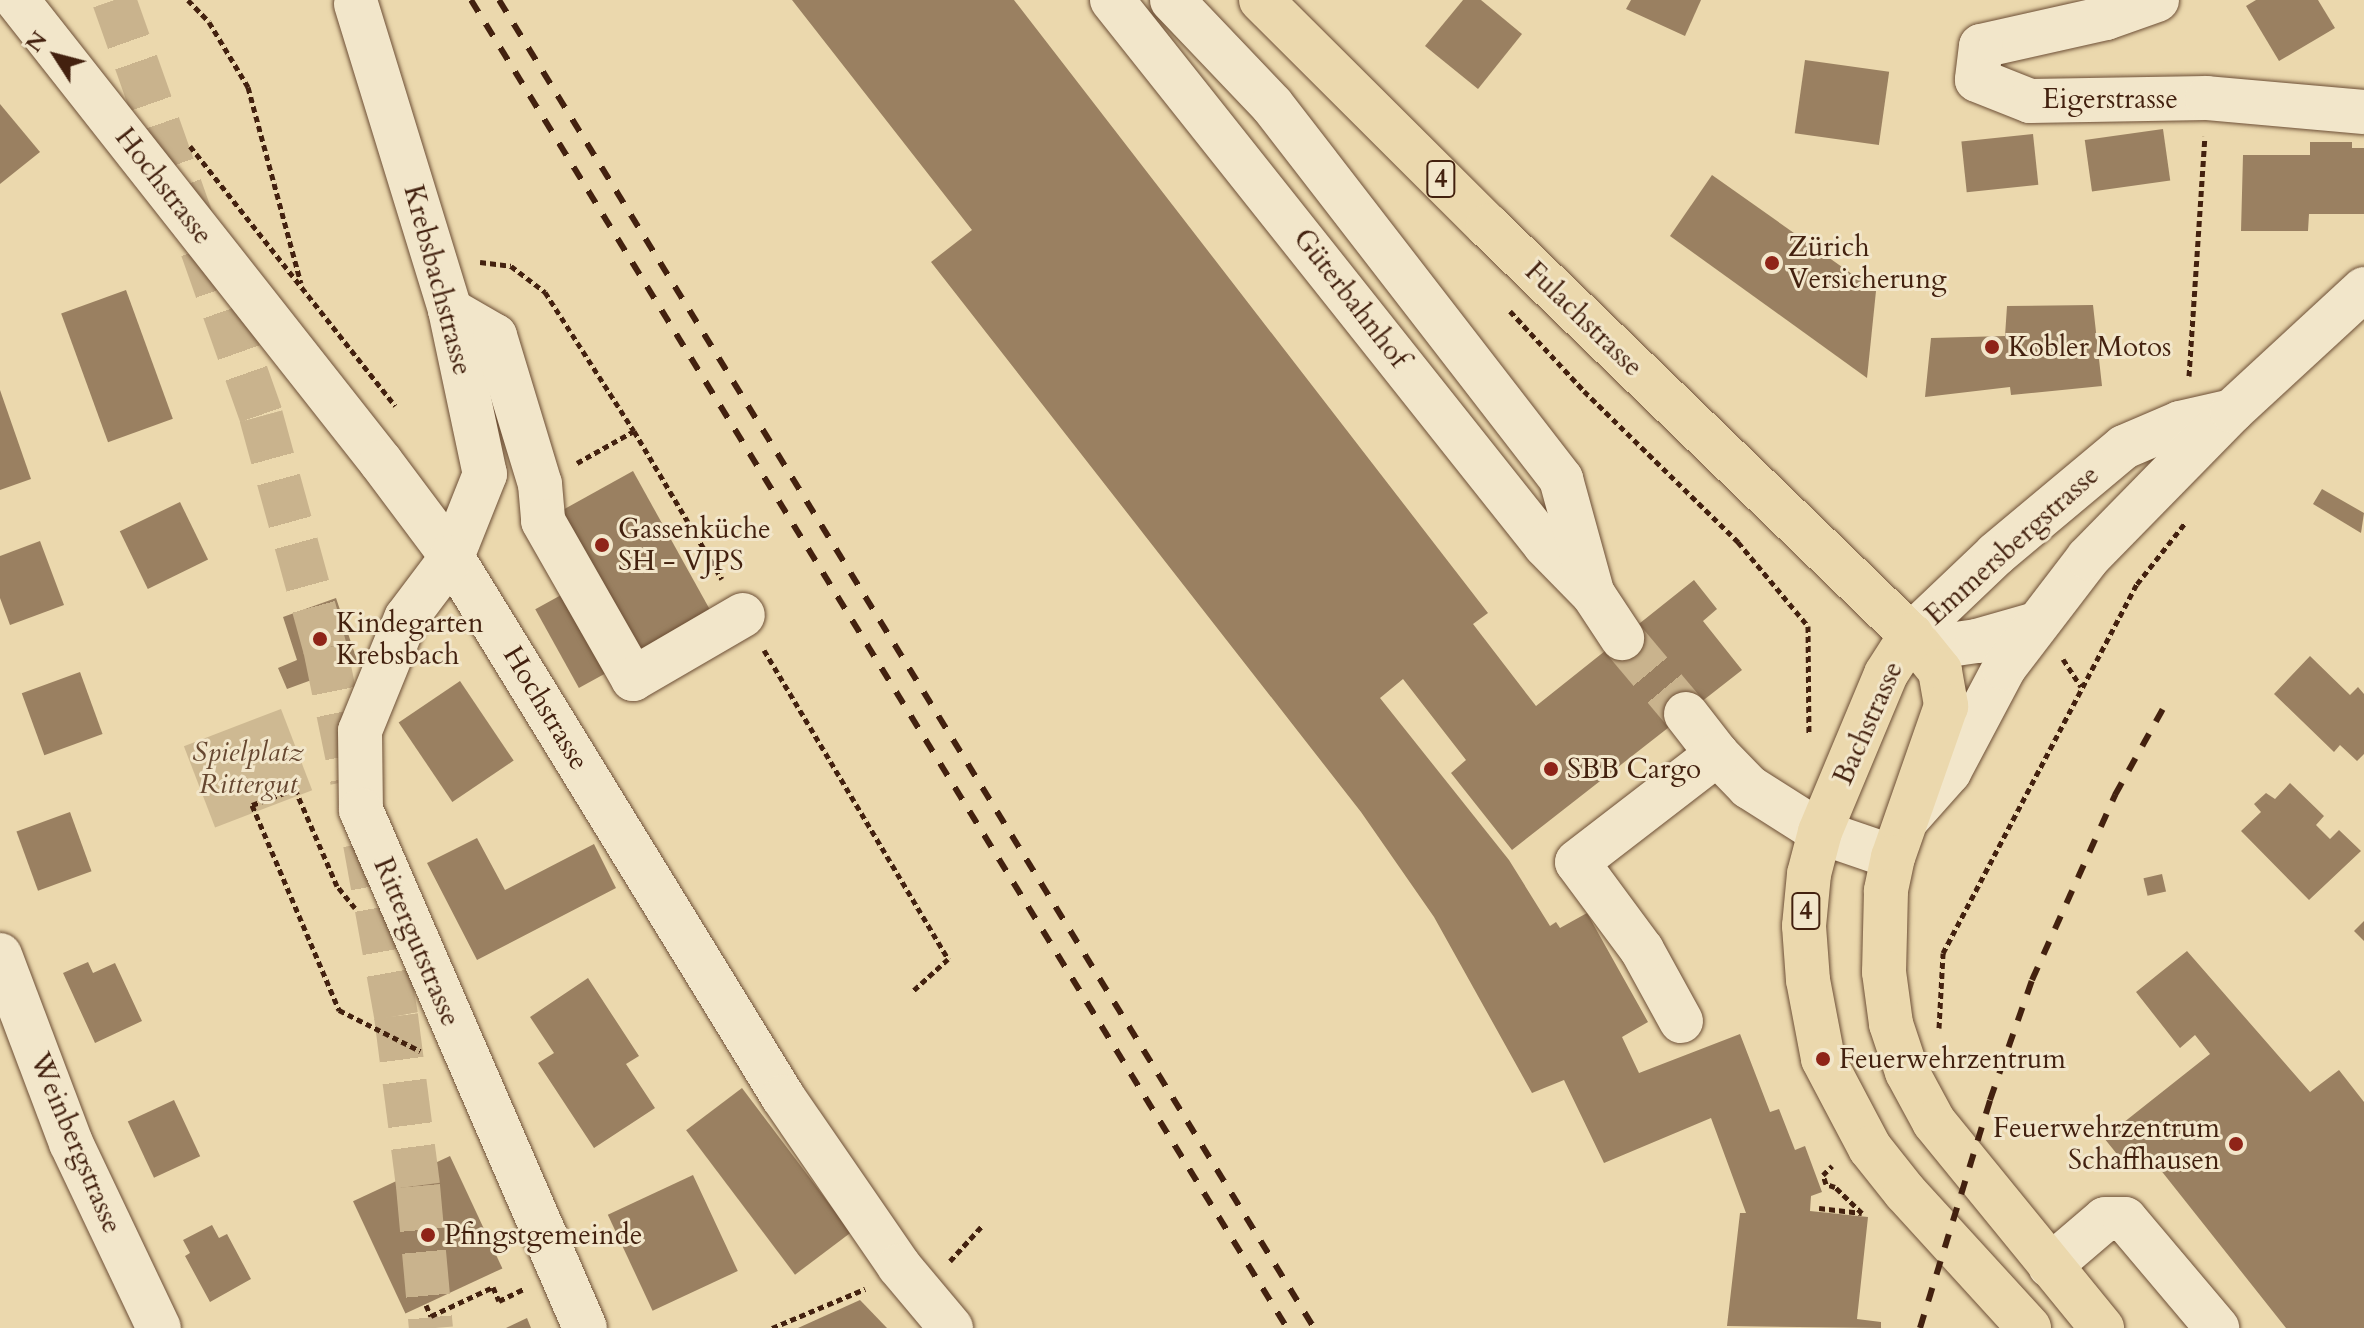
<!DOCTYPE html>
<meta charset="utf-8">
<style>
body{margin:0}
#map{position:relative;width:2364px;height:1328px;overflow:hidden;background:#ebd8ad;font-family:Cardo,serif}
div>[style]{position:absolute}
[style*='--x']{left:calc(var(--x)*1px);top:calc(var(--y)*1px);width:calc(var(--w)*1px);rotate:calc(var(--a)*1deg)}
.green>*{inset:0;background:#ceb992;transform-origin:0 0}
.building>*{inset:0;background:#9a8061;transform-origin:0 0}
.minor-tunnel>*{height:44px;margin-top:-22px;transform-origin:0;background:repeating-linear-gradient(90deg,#c9b38d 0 44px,transparent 0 66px)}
.highway-tunnel>*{height:44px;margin-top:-22px;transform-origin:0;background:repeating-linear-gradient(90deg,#c9b38d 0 44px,transparent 0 66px)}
.path>*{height:5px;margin-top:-2.5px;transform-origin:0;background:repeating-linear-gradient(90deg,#43210f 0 6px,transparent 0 10px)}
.roads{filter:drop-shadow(0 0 2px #6d4f36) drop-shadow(0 0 2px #6d4f36)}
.minor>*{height:44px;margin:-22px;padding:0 22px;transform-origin:22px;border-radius:22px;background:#f2e6ca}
.major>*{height:44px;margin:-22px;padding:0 22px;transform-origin:22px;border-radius:22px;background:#ebd8ad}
.rail>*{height:6px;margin-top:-3px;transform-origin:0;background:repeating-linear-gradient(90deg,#43210f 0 14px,transparent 0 28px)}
.dots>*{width:22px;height:22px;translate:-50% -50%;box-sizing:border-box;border:4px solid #f2e6ca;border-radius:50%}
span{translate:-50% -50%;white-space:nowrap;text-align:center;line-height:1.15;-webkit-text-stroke:6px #f2e6ca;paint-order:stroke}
.shield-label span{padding:2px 6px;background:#f2e6ca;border:2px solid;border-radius:6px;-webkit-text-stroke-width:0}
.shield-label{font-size:26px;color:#43210f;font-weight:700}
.street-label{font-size:28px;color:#43210f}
.poi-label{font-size:28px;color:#43210f}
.left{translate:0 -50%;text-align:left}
.right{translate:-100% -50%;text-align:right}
.park-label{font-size:28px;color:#664730;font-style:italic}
.north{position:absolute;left:16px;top:16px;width:80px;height:80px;-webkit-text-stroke:6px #f2e6ca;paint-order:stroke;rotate:306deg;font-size:22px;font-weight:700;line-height:32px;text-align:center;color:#43210f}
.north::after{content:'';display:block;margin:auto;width:28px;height:36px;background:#43210f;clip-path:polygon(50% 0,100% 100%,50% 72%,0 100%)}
</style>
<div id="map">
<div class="green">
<i style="left:281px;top:709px;width:87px;height:104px;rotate:69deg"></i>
</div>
<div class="building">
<i style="clip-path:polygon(792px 0,1014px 0,1488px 613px,1473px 624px,1536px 706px,1694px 580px,1717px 609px,1703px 621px,1742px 670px,1512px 850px,1451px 773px,1466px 760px,1403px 679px,1380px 698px,1509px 860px,1550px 926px,1556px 922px,1560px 928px,1587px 913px,1648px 1022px,1622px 1037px,1639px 1073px,1740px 1034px,1770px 1112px,1779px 1109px,1795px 1150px,1805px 1146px,1822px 1192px,1811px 1196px,1810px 1211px,1868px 1217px,1857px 1319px,1881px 1322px,1881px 1328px,1727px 1326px,1740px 1213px,1746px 1213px,1711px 1118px,1604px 1163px,1564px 1080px,1532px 1093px,1434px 917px,1361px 812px,931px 262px,972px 230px)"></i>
<i style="clip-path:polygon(1463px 0,1481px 0,1522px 34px,1478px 89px,1425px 46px)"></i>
<i style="clip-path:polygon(1631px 0,1701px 0,1685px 36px,1626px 9px)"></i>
<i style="clip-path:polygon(2256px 0,2318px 0,2335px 28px,2279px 61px,2246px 6px)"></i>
<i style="left:1805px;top:60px;width:85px;height:74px;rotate:8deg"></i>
<i style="clip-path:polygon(0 104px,40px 152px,0 184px)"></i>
<i style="left:2163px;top:129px;width:52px;height:79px;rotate:82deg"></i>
<i style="left:2033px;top:134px;width:51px;height:72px;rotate:84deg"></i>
<i style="clip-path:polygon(2310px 142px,2352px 142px,2352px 148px,2364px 148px,2364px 214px,2309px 214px,2308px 231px,2241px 231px,2243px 155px,2310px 155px)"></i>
<i style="clip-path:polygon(1712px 175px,1876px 291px,1867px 378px,1670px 236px)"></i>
<i style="left:126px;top:290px;width:137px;height:69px;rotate:70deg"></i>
<i style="clip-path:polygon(2093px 305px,2102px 386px,2011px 395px,2010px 387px,1925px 397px,1931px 338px,2005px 336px,2007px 306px)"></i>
<i style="clip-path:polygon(0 390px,31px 479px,0 490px)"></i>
<i style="left:633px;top:471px;width:165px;height:87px;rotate:61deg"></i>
<i style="clip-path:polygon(2322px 489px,2364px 513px,2361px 533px,2313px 504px)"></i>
<i style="left:180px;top:502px;width:64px;height:67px;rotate:64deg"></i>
<i style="clip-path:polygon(40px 541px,64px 605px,10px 625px,0 598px,0 556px)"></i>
<i style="left:572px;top:589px;width:90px;height:42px;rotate:61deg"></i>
<i style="clip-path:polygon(336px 598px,358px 663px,287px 689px,278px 668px,297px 660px,283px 617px)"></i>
<i style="clip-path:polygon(2310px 656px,2350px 695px,2358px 687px,2364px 694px,2364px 754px,2357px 761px,2340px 745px,2334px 752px,2274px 694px)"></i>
<i style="left:80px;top:672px;width:66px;height:62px;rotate:70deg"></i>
<i style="left:460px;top:681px;width:96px;height:74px;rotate:56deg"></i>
<i style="clip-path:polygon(2290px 783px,2324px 816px,2316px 825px,2330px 839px,2339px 830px,2361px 851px,2309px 900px,2241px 831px,2261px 812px,2254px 804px,2266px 793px,2275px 799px)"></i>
<i style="left:70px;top:812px;width:63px;height:57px;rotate:70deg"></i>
<i style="clip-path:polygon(477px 838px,505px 890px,594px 844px,616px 888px,477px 960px,427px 863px)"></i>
<i style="left:2162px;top:874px;width:18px;height:19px;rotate:77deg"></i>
<i style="clip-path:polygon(2364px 921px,2364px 941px,2354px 931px)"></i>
<i style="clip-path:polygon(2187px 951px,2310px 1092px,2339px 1070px,2364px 1102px,2364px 1328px,2286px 1328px,2144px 1149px,2125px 1164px,2104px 1138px,2210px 1054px,2195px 1035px,2180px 1048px,2136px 992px)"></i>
<i style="clip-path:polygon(88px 962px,93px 973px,115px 963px,142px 1021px,95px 1043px,63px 973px)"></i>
<i style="clip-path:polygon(588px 978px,639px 1056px,626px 1064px,655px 1108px,594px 1148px,538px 1063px,554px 1053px,530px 1017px)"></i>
<i style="left:742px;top:1088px;width:181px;height:70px;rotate:53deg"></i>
<i style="left:174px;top:1100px;width:62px;height:51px;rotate:65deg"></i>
<i style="left:450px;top:1156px;width:124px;height:107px;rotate:65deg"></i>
<i style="left:693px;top:1175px;width:106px;height:94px;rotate:65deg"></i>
<i style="clip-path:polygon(212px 1225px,219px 1238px,227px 1234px,251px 1279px,210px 1302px,185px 1256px,190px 1253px,183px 1240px)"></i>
<i style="clip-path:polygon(860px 1300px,887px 1328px,798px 1328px)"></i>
<i style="clip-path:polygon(527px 1318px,531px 1328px,506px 1328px)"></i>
</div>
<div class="minor-tunnel">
<i style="--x:1622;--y:638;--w:99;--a:49.9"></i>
</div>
<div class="highway-tunnel">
<i style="--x:114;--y:0;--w:441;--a:70.5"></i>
<i style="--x:261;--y:416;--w:241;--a:74.6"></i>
<i style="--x:325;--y:648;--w:135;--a:78.4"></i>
<i style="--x:365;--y:843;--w:176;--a:79.8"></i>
<i style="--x:396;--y:1016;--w:171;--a:82.6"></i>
<i style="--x:418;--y:1186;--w:143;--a:84.8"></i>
</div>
<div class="path">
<i style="--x:188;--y:0;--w:30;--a:46"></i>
<i style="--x:209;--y:22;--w:76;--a:59"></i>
<i style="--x:248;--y:87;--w:203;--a:74.9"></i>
<i style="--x:190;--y:146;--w:331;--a:51.7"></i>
<i style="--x:480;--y:262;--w:31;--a:7"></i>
<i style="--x:511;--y:266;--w:43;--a:37.4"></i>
<i style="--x:545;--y:292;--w:165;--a:57.4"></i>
<i style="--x:1510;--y:311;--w:109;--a:47.2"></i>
<i style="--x:1584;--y:391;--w:216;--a:44.4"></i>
<i style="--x:1738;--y:542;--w:109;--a:50.2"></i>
<i style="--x:1808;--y:626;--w:109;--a:89.5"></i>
<i style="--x:2189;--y:376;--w:240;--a:-86.2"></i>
<i style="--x:577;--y:463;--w:65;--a:-29.3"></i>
<i style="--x:634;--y:431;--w:172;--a:59.3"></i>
<i style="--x:764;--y:650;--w:360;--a:59.2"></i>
<i style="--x:948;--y:959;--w:47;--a:137.6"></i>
<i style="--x:2063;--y:659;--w:33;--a:57"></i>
<i style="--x:355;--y:908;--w:28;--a:-129"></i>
<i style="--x:337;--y:886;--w:106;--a:-113.4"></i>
<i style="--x:295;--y:789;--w:46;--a:159.6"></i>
<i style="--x:252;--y:805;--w:223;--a:67"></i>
<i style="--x:339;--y:1010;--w:91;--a:26.8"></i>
<i style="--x:1939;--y:1028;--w:75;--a:-86.9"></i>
<i style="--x:1943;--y:953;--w:417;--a:-62.3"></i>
<i style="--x:2137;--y:584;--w:78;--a:-51.8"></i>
<i style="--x:1819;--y:1208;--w:43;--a:6.6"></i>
<i style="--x:1862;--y:1213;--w:37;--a:-136"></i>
<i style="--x:1835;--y:1187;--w:9;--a:-162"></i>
<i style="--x:1826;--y:1184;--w:9;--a:-108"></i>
<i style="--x:1823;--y:1175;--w:13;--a:-45"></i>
<i style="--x:950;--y:1261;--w:47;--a:-47.6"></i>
<i style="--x:426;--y:1305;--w:12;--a:66"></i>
<i style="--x:431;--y:1316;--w:68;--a:-25.1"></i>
<i style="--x:493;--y:1287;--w:15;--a:67"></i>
<i style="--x:499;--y:1301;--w:28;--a:-26"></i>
<i style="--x:772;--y:1328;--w:101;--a:-22.8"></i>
</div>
<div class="roads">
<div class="minor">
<i style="--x:17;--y:0;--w:588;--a:51.77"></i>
<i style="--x:381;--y:462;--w:119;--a:53.2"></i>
<i style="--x:452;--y:557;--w:633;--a:58.49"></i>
<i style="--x:783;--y:1097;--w:205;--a:55.5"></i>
<i style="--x:899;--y:1266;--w:81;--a:50"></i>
<i style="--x:1112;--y:0;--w:696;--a:51.53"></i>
<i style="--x:1545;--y:545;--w:69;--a:45.6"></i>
<i style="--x:1593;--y:594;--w:53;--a:56.6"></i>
<i style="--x:1172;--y:0;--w:145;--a:46.4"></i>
<i style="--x:1272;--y:105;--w:473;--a:52.3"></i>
<i style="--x:1561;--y:479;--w:113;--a:74.6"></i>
<i style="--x:2157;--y:0;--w:54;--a:160.6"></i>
<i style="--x:2106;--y:18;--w:128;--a:167.4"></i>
<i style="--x:1981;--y:46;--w:34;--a:97"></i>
<i style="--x:1977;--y:80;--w:57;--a:21.6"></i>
<i style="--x:2030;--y:101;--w:177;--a:-1"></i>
<i style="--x:2207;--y:98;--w:158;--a:5.1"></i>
<i style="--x:356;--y:4;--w:320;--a:72.9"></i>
<i style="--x:450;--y:310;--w:168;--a:78"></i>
<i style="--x:485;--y:474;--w:89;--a:111.7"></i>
<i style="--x:452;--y:557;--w:76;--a:127"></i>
<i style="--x:406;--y:618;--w:122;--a:112.2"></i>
<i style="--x:360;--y:731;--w:79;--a:89.3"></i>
<i style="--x:361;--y:810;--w:564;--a:66.61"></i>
<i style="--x:450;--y:310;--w:52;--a:30"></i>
<i style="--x:495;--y:336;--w:155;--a:73.1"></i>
<i style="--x:540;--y:484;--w:37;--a:85"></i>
<i style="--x:543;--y:521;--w:182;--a:60.3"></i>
<i style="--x:633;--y:679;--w:127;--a:-30.2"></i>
<i style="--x:1911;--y:635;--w:117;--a:-43.6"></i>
<i style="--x:1996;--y:554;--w:167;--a:-39.9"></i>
<i style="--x:2124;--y:447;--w:61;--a:-23.2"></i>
<i style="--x:2180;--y:423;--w:53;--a:-13"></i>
<i style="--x:1911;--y:635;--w:46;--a:11.3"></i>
<i style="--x:1956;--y:644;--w:21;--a:-8"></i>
<i style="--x:1977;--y:641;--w:61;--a:-16.1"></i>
<i style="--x:1686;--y:714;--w:51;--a:52.2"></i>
<i style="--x:1717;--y:754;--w:46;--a:45.9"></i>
<i style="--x:1749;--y:787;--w:84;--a:32.4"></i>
<i style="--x:1820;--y:832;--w:77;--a:18.9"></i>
<i style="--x:1908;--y:818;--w:62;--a:-48.3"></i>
<i style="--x:1949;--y:772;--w:118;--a:-62.1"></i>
<i style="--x:2004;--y:668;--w:138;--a:-52.6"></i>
<i style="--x:2088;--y:558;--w:206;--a:-45.6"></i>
<i style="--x:2232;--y:411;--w:180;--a:-42.7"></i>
<i style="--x:0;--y:955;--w:201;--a:69.3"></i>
<i style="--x:71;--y:1143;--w:205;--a:64.6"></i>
<i style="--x:1681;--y:1021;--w:81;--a:-118.8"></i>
<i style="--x:1642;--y:950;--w:109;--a:-126.5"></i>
<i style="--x:1577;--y:862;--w:177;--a:-37.6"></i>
<i style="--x:2050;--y:1266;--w:72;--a:-40.5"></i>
<i style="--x:2105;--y:1219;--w:20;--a:0"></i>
<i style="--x:2125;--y:1219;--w:143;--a:49.8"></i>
</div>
<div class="major">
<i style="--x:1261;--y:0;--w:320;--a:44.9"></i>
<i style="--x:1488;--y:226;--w:588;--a:44.04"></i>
<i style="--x:1911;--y:635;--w:46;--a:51.1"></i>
<i style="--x:1940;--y:671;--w:36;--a:80"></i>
<i style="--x:1946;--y:706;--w:160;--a:109.3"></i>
<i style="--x:1893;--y:857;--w:35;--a:102"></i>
<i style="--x:1886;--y:891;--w:81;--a:91.4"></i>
<i style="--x:1884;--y:972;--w:52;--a:82.3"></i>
<i style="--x:1891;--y:1024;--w:51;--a:71.6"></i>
<i style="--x:1907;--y:1072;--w:57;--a:61.6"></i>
<i style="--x:1934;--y:1122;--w:266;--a:50.8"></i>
<i style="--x:1911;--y:635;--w:46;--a:122.7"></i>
<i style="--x:1886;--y:674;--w:171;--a:112.7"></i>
<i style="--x:1820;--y:832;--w:43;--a:104.7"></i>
<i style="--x:1809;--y:874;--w:52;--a:95.5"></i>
<i style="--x:1804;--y:926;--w:54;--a:85.8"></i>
<i style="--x:1808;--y:980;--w:80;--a:79.2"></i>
<i style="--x:1823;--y:1059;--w:101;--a:62.2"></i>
<i style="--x:1870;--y:1148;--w:56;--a:51.5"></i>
<i style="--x:1905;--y:1192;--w:184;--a:47.6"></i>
</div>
</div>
<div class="rail">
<i style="--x:471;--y:0;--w:1559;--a:58.43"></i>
<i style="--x:499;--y:0;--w:1558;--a:58.46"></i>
<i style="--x:1920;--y:1328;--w:239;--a:-72.9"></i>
<i style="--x:1990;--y:1100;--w:127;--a:-70.7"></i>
<i style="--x:2032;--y:980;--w:203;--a:-65.8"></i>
<i style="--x:2115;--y:795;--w:111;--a:-60.9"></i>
</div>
<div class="dots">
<i style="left:1772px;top:263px;background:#8f2418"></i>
<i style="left:1992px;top:347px;background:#8f2418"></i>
<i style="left:602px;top:545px;background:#8f2418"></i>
<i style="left:320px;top:639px;background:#8f2418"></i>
<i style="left:1551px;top:769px;background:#8f2418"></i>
<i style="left:1823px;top:1059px;background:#8f2418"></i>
<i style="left:2236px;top:1144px;background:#8f2418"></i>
<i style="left:428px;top:1235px;background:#8f2418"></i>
</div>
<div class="shield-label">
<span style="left:1441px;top:179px">4</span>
<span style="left:1806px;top:911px">4</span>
</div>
<div class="street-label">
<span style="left:2110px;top:99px">Eigerstrasse</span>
<span style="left:164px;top:186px;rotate:52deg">Hochstrasse</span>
<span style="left:438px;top:280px;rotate:75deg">Krebsbachstrasse</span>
<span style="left:1351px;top:298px;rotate:52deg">Güterbahnhof</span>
<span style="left:1584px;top:319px;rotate:44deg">Fulachstrasse</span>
<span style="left:2012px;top:545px;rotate:-42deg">Emmersbergstrasse</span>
<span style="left:546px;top:708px;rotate:59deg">Hochstrasse</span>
<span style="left:1868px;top:723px;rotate:-66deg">Bachstrasse</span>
<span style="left:417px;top:942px;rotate:67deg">Rittergutstrasse</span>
<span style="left:76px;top:1143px;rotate:67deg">Weinbergstrasse</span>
</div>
<div class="poi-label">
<span class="left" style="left:1788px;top:263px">Zürich<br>Versicherung</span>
<span class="left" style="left:2008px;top:347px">Kobler Motos</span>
<span class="left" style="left:618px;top:545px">Gassenküche<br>SH - VJPS</span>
<span class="left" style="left:336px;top:639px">Kindegarten<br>Krebsbach</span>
<span class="left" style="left:1567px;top:769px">SBB Cargo</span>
<span class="left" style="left:1839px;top:1059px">Feuerwehrzentrum</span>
<span class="right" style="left:2220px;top:1144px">Feuerwehrzentrum<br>Schaffhausen</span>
<span class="left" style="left:444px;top:1235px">Pfingstgemeinde</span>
</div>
<div class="park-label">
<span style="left:248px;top:768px">Spielplatz<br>Rittergut</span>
</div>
<div class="north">N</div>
</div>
